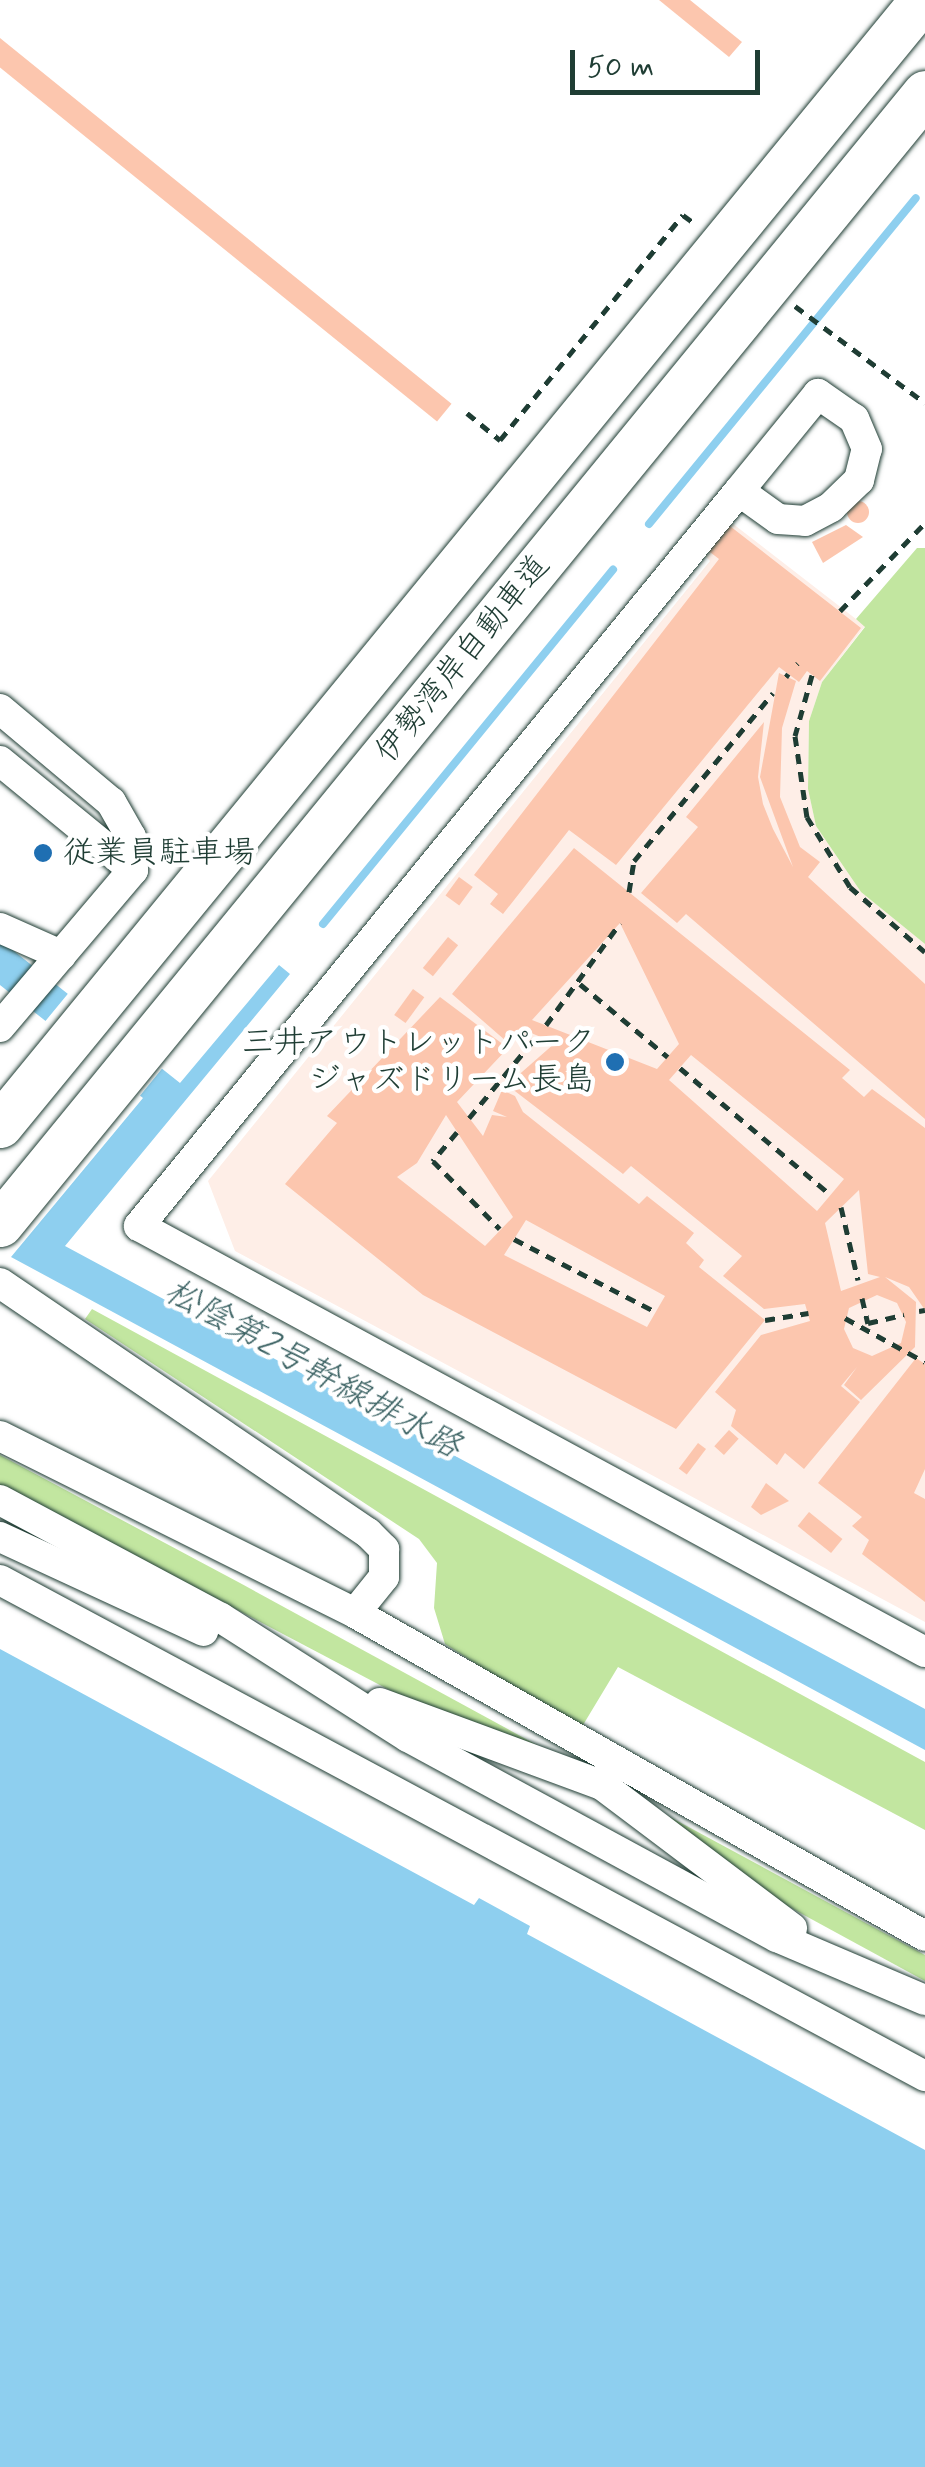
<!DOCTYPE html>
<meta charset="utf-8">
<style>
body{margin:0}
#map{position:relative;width:925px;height:2467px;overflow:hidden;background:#fff;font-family:Mynerve,"Klee One",sans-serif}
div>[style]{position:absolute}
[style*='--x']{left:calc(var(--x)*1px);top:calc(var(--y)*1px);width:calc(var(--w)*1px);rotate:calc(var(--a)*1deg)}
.built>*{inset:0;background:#feeee7}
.green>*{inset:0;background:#c2e6a0}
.water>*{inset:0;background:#8ecfef}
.pier>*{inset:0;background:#fff}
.stream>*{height:8px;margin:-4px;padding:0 4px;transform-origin:4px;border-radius:4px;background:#8ecfef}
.building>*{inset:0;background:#fcc6ae;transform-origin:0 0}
.round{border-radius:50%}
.path>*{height:5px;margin-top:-2.5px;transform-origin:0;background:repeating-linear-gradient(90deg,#1f3d34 0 10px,transparent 0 18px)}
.roads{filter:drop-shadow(0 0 2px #1f3d34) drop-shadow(0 0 2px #1f3d34)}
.minor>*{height:30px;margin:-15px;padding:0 15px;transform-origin:15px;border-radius:15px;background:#fff}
.bridges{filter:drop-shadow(0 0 2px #1f3d34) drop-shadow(0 0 2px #1f3d34)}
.highway-bridge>*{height:45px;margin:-22.5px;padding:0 22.5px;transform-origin:22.5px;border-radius:22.5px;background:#fff}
.dots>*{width:28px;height:28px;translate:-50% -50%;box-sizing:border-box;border:5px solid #fff;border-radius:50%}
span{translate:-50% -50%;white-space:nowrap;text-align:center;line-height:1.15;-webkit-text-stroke:9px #fff;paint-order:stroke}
.street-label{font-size:32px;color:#1f3d34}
.poi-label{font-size:32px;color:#1f3d34}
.left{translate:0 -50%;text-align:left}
.right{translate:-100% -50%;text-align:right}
.water-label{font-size:35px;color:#3b6263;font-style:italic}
.scale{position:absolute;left:570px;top:50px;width:190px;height:45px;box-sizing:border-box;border:5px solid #1f3d34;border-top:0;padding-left:12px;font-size:30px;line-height:35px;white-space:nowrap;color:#1f3d34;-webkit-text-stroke:8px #fff;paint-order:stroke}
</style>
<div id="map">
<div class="built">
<i style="clip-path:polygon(728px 520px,865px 626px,822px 682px,809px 721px,808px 789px,816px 826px,861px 892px,925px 944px,925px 1622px,235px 1251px,208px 1181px,710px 561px,702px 553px)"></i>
</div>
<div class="green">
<i style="clip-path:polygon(917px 548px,925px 548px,925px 944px,861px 892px,816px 826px,808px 789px,809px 721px,822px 682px,865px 627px,856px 619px)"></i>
<i style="clip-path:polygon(92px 1309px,925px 1762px,925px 1830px,618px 1667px,580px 1730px,445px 1644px,434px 1608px,437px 1563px,419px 1539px,85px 1319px)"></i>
<i style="clip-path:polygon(0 1455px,240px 1583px,570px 1763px,433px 1713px,0 1485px)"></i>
<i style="clip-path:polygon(646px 1804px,925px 1955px,925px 1981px,769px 1896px)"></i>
</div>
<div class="water">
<i style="clip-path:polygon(0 940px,180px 1083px,279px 965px,290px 974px,65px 1246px,925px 1709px,925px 1750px,11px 1257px,143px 1098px,0 985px)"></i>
<i style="clip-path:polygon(0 1649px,474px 1905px,479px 1898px,530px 1926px,527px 1934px,925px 2150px,925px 2467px,0 2467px)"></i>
</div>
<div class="pier">
<i style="clip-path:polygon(71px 990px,165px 1065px,7px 1259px,136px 1099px,43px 1024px)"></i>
</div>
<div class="stream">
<i style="--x:649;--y:524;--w:421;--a:-50.7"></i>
<i style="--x:323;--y:924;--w:458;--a:-50.7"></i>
</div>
<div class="building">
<i style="clip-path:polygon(659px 0,690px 0,742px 42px,729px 57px)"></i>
<i style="left:0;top:38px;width:581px;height:23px;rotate:39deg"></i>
<i class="round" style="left:847px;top:501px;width:22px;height:22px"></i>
<i style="clip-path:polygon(726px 523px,861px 628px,820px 681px,807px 671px,799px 682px,779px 667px,616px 865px,569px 830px,503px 914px,490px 904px,498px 894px,474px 875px,719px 559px,706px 549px)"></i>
<i style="clip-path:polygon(846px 525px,863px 537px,823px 563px,812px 542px)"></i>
<i style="clip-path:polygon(779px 673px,796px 681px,782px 728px,780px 797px,800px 847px,820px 862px,808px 877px,925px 984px,925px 1119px,686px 914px,677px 923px,641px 893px,698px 827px,686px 817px,764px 722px,758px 777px,763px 804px,773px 829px,793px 867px,760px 777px)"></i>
<i style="clip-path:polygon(evenodd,574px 848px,850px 1070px,842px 1078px,864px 1097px,872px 1089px,925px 1128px,925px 1310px,909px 1287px,885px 1277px,916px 1302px,915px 1347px,861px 1400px,844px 1385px,857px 1367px,841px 1386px,860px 1402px,804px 1469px,785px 1453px,777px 1465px,731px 1426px,736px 1410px,715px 1392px,761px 1335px,810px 1321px,805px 1304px,764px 1309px,723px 1276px,742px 1256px,631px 1166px,623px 1174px,507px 1085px,555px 1043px,524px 1030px,506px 1041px,452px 994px,574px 848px,620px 923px,679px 1044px,657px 1069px,532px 1020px,620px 923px,574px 848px,691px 1055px,844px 1179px,817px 1211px,669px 1080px,691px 1055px,574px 848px,859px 1190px,868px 1274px,880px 1277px,841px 1291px,825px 1223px,859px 1190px,574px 848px,877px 1295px,897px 1303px,906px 1322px,901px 1343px,872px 1356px,853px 1348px,844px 1329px,849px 1308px,877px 1295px)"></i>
<i style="left:459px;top:877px;width:17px;height:23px;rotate:36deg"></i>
<i style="left:448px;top:937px;width:13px;height:40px;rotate:39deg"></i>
<i style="left:413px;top:989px;width:14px;height:32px;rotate:36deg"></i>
<i style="clip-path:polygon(evenodd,440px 997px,508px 1048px,457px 1102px,483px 1136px,492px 1115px,507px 1117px,493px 1111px,502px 1090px,515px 1096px,523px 1112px,639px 1204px,647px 1196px,694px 1233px,686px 1243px,704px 1260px,699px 1267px,765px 1320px,676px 1429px,423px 1295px,285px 1184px,337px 1123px,327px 1116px,440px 997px,446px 1115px,513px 1217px,485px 1246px,397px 1177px,417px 1163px,446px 1115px,440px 997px,526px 1220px,665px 1296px,647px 1327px,504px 1255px,526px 1220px)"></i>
<i style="clip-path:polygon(916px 1358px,925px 1364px,925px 1469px,914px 1493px,925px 1499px,925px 1602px,862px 1554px,869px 1540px,852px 1526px,862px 1517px,818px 1483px)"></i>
<i style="left:729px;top:1430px;width:13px;height:22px;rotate:42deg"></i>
<i style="left:698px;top:1443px;width:10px;height:32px;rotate:37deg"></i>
<i style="clip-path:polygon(766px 1483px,789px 1501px,761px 1515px,751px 1507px)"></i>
<i style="left:809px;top:1512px;width:43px;height:18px;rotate:39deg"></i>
</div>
<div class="path">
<i style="--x:795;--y:306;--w:162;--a:36.7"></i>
<i style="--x:467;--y:413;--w:43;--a:39.3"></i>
<i style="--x:500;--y:440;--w:290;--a:-50.9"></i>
<i style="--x:683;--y:215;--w:14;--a:36"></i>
<i style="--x:840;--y:611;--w:122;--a:-46"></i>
<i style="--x:797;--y:664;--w:1;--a:-45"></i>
<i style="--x:812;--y:675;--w:63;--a:105.6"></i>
<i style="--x:795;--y:736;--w:82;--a:81.6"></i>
<i style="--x:807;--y:817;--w:82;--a:58.4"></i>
<i style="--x:850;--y:887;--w:99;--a:40.9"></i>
<i style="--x:786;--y:677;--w:4;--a:-56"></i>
<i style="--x:629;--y:892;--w:31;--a:-81"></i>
<i style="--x:634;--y:861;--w:218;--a:-50.4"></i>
<i style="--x:580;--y:984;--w:114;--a:39.7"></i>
<i style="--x:546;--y:1025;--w:126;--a:-54"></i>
<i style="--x:680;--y:1068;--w:197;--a:40.1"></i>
<i style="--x:469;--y:1118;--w:107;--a:-50.3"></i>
<i style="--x:457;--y:1132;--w:38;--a:130"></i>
<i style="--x:433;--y:1161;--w:95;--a:45.4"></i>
<i style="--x:841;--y:1207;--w:75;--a:76.9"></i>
<i style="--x:514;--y:1239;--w:160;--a:27.2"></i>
<i style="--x:862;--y:1298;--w:26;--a:77"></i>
<i style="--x:919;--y:1311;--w:6;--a:-9"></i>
<i style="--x:845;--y:1318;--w:91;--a:28.8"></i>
<i style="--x:765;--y:1320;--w:44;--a:-9.2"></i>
<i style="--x:868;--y:1323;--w:37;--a:-13"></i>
</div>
<div class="roads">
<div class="minor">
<i style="--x:739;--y:491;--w:48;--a:35.7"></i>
<i style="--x:778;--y:519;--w:27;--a:4"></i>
<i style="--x:805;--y:521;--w:30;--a:-28"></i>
<i style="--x:831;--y:507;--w:39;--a:-44"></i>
<i style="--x:859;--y:480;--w:32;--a:-76"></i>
<i style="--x:867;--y:449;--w:33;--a:-113"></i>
<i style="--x:854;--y:419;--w:44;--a:-145.2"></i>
<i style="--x:818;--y:394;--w:125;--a:129.2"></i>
<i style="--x:739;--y:491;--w:949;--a:129.23"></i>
<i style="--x:139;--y:1226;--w:894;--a:28.46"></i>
<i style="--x:0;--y:709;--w:145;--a:40"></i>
<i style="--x:111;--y:802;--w:40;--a:60.3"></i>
<i style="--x:131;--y:837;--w:33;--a:87"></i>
<i style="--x:133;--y:870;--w:206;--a:130.3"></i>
<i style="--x:0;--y:761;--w:172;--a:39.3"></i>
<i style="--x:0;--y:928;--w:67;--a:23.9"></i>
<i style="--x:0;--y:1283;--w:445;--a:34.2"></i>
<i style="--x:368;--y:1533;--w:23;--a:45"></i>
<i style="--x:384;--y:1549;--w:28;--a:90"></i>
<i style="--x:384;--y:1577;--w:46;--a:128.9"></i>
<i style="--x:0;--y:1436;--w:397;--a:26.5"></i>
<i style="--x:355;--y:1613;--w:655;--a:29.54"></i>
<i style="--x:0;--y:1500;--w:251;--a:28.1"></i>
<i style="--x:221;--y:1618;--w:222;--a:32.5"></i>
<i style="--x:408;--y:1737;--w:420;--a:28.5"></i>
<i style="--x:777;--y:1937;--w:161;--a:23.1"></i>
<i style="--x:0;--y:1537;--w:224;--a:24.8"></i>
<i style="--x:0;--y:1580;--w:1050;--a:28.2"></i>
<i style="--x:380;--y:1703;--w:237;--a:20.3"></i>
<i style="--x:610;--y:1771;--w:16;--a:120"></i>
<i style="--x:602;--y:1785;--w:238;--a:37"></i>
</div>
</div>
<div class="bridges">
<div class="highway-bridge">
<i style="--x:0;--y:1125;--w:1455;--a:-50.66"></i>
<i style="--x:0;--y:1224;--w:1461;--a:-50.72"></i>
</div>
</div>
<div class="dots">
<i style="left:43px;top:853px;background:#1f6fb2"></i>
<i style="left:615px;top:1062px;background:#1f6fb2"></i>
</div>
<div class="street-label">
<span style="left:463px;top:659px;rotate:-51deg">伊勢湾岸自動車道</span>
</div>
<div class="poi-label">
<span class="left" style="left:63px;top:853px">従業員駐車場</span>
<span class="right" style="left:595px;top:1062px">三井アウトレットパーク<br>ジャズドリーム長島</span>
</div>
<div class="water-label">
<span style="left:313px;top:1369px;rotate:29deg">松陰第2号幹線排水路</span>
</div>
<div class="scale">50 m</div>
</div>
